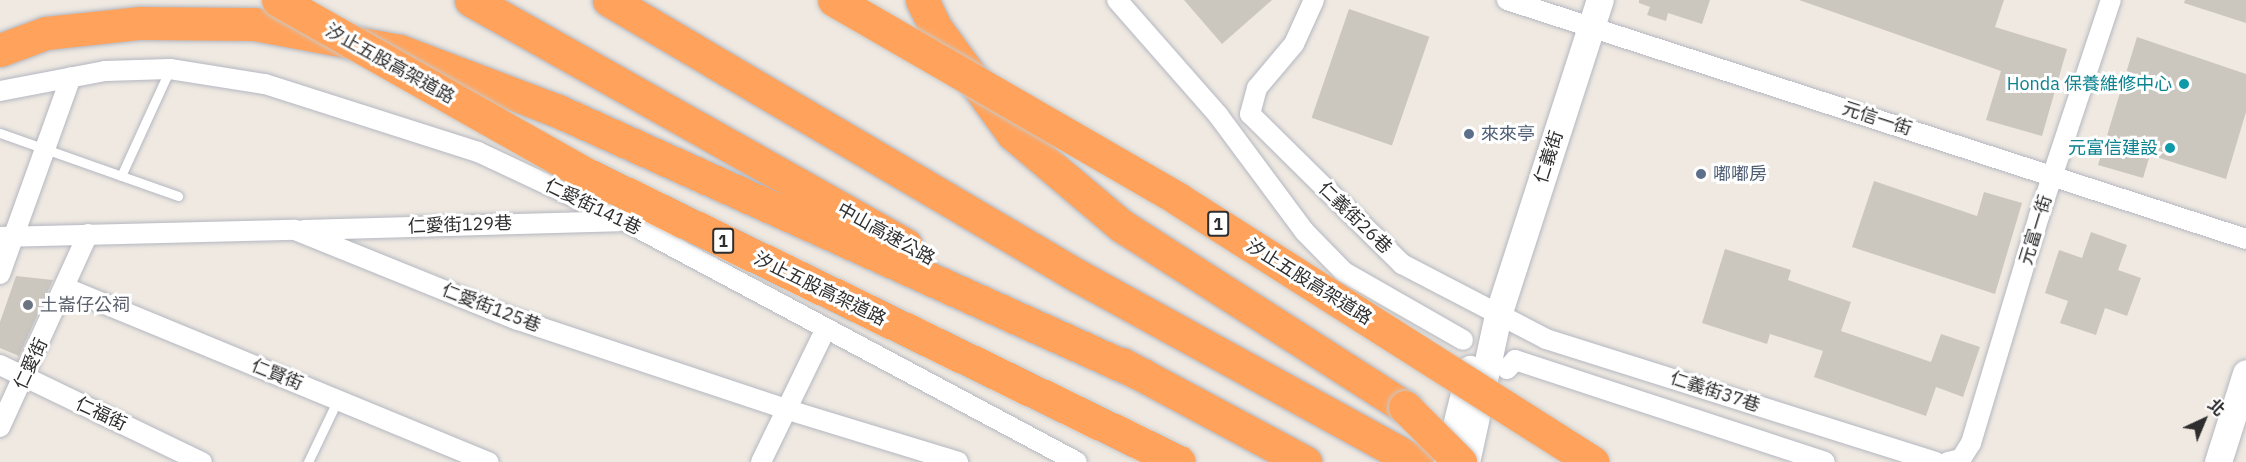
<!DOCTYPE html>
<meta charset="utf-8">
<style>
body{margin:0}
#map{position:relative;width:2246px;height:462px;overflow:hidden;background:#efe9e1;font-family:"IBM Plex Sans","Noto Sans TC",sans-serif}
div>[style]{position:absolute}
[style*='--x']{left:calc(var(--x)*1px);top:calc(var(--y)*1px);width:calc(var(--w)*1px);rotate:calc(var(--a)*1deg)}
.building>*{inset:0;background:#cbc7bf;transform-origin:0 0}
.roads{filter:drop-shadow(0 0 2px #b4b7c1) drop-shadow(0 0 2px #b4b7c1)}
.lane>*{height:9px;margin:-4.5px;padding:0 4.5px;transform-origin:4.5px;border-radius:4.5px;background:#fff}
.street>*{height:20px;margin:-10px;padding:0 10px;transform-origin:10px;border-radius:10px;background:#fff}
.secondary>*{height:27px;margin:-13.5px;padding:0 13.5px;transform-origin:13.5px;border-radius:13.5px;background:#fff}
.highway>*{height:33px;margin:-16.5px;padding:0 16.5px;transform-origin:16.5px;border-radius:16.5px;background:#ffa35c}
.bridges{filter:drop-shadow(0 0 2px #c9c9c9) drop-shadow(0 0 2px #c9c9c9)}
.highway-bridge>*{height:33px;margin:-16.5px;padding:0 16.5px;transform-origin:16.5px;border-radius:16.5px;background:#ffa35c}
.dots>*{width:16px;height:16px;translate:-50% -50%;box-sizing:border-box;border:3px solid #fff;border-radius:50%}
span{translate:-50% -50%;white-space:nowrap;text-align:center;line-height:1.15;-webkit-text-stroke:6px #fff;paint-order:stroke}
.shield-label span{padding:2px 4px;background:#fff;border:2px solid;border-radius:4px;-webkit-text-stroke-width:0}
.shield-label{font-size:16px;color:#2e2e2e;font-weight:700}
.street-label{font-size:18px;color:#2e2e2e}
.culture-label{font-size:18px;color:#0d838f}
.right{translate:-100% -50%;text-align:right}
.service-label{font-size:18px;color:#4e5e75}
.left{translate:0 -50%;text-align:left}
.worship-label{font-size:18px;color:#5b616d}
.north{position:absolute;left:2174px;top:390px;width:60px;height:60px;-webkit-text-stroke:4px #fff;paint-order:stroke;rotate:44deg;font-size:16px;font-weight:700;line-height:24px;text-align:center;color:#2e2e2e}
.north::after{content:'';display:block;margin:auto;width:21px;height:27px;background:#2e2e2e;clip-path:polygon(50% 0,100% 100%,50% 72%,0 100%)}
</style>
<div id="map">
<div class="building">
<i style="clip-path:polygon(1184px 0,1272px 0,1222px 44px)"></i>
<i style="clip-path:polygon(1639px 0,1710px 0,1702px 24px,1668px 13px,1666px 21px,1647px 15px,1650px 7px,1639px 3px)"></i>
<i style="clip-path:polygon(1799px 0,2004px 0,1995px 27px,2067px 49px,2042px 136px,1986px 120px,2001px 71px)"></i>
<i style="clip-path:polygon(2185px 0,2246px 0,2246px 23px,2184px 3px)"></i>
<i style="left:1349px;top:9px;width:85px;height:115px;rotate:19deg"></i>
<i style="clip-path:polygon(2137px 37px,2246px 74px,2246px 112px,2226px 179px,2150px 155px,2143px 178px,2098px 165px)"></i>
<i style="clip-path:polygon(1874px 181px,1977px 216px,1984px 192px,2022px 203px,1995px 294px,1852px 247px)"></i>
<i style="clip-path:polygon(2091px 232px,2127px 245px,2118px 270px,2141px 278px,2127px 316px,2105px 308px,2096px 335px,2060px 323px,2068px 301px,2045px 293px,2059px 250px,2082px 258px)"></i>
<i style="clip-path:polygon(1725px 249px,1791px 270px,1788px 280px,1851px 302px,1841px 331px,1931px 362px,1941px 334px,1980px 347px,1963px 397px,1936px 387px,1926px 416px,1814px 377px,1823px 351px,1770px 334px,1767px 344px,1702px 323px)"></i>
<i style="clip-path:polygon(16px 276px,53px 280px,19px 356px,0 348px,0 322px)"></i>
</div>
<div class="roads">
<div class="lane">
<i style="--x:0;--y:133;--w:189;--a:19.5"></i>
<i style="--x:121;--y:176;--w:118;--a:-65.4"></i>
<i style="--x:308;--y:462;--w:70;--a:-64.5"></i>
</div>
<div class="street">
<i style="--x:1117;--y:0;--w:153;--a:48.7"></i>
<i style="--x:1218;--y:115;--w:144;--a:53.4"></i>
<i style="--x:1304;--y:231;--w:57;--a:45.7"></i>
<i style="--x:1344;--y:272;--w:137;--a:29.7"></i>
<i style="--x:1314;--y:0;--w:48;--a:114.4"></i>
<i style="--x:1294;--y:44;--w:57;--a:130.1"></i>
<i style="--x:1257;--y:88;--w:27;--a:105"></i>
<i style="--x:1250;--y:114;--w:214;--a:44.6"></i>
<i style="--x:1402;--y:264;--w:162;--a:27.5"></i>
<i style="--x:1546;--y:339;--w:408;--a:17.5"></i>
<i style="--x:1507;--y:0;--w:777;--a:17.92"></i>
<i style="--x:0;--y:91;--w:107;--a:-10.8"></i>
<i style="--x:105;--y:71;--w:65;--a:-1.8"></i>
<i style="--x:170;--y:69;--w:96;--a:9"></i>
<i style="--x:265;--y:84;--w:224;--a:17.7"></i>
<i style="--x:478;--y:152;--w:162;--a:25.1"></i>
<i style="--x:625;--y:221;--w:512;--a:28.07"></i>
<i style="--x:304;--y:230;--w:315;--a:-1.6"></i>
<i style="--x:0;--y:237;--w:295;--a:-1.4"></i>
<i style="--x:295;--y:230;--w:240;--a:22"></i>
<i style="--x:518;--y:320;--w:281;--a:18.4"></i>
<i style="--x:785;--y:409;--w:181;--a:17"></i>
<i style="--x:0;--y:274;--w:209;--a:-70.2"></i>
<i style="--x:66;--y:288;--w:457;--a:22.4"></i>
<i style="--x:0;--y:365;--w:224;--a:25.7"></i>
<i style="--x:1507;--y:369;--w:12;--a:-48"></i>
<i style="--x:1515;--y:360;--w:326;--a:18.2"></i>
<i style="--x:0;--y:427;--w:212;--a:-65.5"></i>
<i style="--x:761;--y:462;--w:147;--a:-64.1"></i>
<i style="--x:1948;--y:462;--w:13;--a:-13"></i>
<i style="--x:1961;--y:459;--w:19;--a:-58"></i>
<i style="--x:1971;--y:443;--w:237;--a:-73.3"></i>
<i style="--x:2039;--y:216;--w:228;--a:-71.6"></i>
</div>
<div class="secondary">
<i style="--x:1447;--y:462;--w:96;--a:-76.1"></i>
<i style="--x:1466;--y:462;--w:150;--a:-77.7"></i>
<i style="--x:1498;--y:315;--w:331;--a:-72.1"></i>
<i style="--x:2218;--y:462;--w:93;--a:-72.5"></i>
</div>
<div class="highway">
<i style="--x:471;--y:0;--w:499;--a:29.4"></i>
<i style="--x:609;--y:0;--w:544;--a:30.48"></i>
<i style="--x:1078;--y:276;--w:387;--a:28.8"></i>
<i style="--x:922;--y:0;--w:30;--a:64"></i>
<i style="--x:935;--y:27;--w:132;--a:53.9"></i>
<i style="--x:1013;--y:134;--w:143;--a:40.2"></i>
<i style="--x:1122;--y:226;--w:336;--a:32.6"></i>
<i style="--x:0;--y:50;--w:49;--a:-20.3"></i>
<i style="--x:46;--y:33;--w:95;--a:-6.1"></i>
<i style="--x:140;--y:23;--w:114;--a:0.5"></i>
<i style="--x:254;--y:24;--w:148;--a:10.5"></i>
<i style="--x:400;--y:51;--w:169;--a:20.8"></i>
<i style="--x:558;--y:111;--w:640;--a:24.28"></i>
<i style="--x:1122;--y:364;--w:208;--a:28.2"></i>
</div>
</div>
<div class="bridges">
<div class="highway-bridge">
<i style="--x:278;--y:0;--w:354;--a:29.5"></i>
<i style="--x:586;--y:174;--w:659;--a:25.9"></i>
<i style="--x:834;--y:0;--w:397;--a:30"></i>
<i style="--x:1178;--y:199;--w:491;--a:32.4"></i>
<i style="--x:1405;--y:407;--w:78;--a:45"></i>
</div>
</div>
<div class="dots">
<i style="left:2184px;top:84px;background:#0f9aa8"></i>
<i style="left:1469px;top:134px;background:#5c6f8a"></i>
<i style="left:2170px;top:148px;background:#0f9aa8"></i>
<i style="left:1701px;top:174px;background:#5c6f8a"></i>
<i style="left:28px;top:305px;background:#6b7280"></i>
</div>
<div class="shield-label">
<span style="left:1218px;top:224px">1</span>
<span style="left:723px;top:241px">1</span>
</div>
<div class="street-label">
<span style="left:390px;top:64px;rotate:29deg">汐止五股高架道路</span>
<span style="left:1877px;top:119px;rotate:18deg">元信一街</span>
<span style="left:1549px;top:157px;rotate:-72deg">仁義街</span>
<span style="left:593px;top:207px;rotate:26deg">仁愛街141巷</span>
<span style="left:1355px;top:218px;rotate:44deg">仁義街26巷</span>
<span style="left:460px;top:225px;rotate:-2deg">仁愛街129巷</span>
<span style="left:2036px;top:230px;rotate:-73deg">元富一街</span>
<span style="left:886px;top:234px;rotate:29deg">中山高速公路</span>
<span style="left:1309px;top:282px;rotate:32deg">汐止五股高架道路</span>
<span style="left:820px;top:289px;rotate:26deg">汐止五股高架道路</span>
<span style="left:491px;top:308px;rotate:21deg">仁愛街125巷</span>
<span style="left:31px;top:364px;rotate:-65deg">仁愛街</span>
<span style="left:277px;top:375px;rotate:22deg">仁賢街</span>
<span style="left:1715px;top:392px;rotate:18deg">仁義街37巷</span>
<span style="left:101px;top:414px;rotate:25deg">仁福街</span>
</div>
<div class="culture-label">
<span class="right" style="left:2172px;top:84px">Honda 保養維修中心</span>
<span class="right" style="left:2158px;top:148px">元富信建設</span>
</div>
<div class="service-label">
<span class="left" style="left:1481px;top:134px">來來亭</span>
<span class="left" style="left:1713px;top:174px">嘟嘟房</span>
</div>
<div class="worship-label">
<span class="left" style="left:40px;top:305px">土崙仔公祠</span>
</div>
<div class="north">北</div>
</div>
